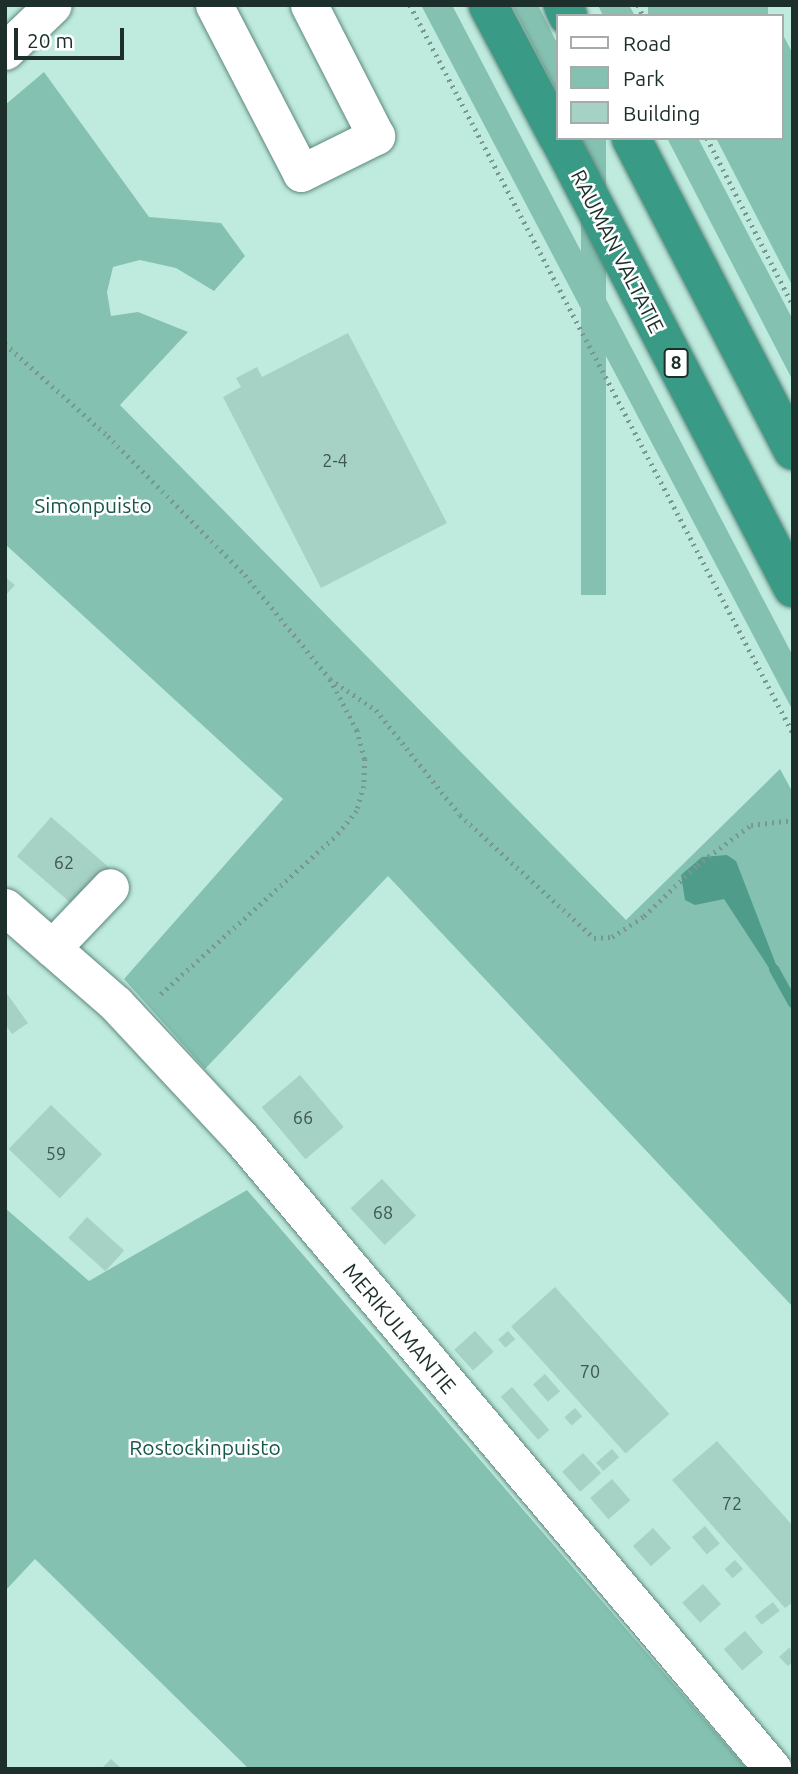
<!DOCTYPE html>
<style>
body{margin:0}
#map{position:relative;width:798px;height:1774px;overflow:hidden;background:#bfebdf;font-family:Ubuntu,sans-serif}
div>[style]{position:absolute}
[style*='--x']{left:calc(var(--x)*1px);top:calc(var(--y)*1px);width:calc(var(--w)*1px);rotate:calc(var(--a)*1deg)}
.green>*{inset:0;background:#84c1b1;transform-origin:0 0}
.water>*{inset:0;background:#509c8a}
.stream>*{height:10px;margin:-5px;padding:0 5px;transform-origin:5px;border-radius:5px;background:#509c8a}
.building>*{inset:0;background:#a6d1c5;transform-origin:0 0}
.path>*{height:4.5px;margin-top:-2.25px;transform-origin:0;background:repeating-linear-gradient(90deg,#78988f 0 2px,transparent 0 7px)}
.roads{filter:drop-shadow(0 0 2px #5f877d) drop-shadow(0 0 2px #5f877d)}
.minor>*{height:37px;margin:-18.5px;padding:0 18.5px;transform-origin:18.5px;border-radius:18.5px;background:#fff}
.highway>*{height:38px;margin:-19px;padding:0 19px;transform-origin:19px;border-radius:19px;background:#399a85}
span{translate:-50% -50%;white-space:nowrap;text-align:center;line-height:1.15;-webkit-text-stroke:5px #fff;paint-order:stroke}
.number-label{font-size:18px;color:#3f5851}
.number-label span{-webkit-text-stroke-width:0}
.shield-label span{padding:2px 5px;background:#fff;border:2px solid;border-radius:5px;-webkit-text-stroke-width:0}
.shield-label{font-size:19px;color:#1d2f2a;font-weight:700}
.street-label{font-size:21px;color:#1d2f2a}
.park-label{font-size:21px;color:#18574a}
.frame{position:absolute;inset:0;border:7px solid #1d2f2a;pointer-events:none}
.legend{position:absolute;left:556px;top:14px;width:228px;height:126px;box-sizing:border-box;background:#fff;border:2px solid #a5acaa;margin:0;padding:9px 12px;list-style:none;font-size:21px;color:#1d2f2a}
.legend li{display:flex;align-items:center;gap:14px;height:35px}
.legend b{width:35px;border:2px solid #a5acaa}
.scale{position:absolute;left:14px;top:28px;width:110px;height:32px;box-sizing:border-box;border:4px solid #1d2f2a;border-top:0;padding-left:9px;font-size:21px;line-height:24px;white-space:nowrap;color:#1d2f2a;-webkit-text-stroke:5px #fff;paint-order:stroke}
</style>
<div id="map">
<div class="green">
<i style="clip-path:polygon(421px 5px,452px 5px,793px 656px,793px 711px)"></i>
<i style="clip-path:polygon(512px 5px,538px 5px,558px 45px,558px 94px)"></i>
<i style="clip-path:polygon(598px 5px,629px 5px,635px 16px,603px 16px)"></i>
<i style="left:648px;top:5px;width:120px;height:12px"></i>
<i style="clip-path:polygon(782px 33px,793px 54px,793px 287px,716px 138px,782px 138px)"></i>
<i style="clip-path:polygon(44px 72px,149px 217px,221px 223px,245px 256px,214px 291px,176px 268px,140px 260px,113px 267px,107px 292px,111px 316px,138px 312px,188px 332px,120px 405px,626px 920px,780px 769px,793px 793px,793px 1307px,388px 876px,205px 1069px,124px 979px,283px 799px,5px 544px,5px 105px)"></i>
<i style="left:581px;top:138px;width:25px;height:457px"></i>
<i style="clip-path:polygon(667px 138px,698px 138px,793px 320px,793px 381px)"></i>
<i style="clip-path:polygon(247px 1190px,747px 1769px,249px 1769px,35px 1559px,5px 1591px,5px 1208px,89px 1281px)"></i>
</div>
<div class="water">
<i style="clip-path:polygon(727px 855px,736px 861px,777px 967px,771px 971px,724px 899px,695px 905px,685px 900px,681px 875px,702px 857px)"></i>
</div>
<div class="stream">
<i style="--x:774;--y:969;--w:39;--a:61"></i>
</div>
<div class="building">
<i style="clip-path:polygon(348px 333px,447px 523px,321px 588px,223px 397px,241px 387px,236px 378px,257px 367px,262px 377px)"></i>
<i style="clip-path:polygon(5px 577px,15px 585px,5px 596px)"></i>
<i style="left:51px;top:817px;width:79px;height:52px;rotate:41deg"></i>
<i style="clip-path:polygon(5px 991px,28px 1023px,12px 1034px,5px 1024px)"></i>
<i style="left:300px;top:1075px;width:68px;height:50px;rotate:50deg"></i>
<i style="left:51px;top:1105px;width:71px;height:61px;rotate:44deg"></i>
<i style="left:382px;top:1179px;width:50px;height:43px;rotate:47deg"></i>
<i style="left:87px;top:1217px;width:50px;height:28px;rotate:42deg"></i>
<i style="left:555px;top:1287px;width:171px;height:59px;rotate:48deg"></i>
<i style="left:475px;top:1331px;width:28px;height:28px;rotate:48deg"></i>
<i style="left:508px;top:1331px;width:11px;height:13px;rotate:49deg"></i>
<i style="left:545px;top:1374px;width:23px;height:16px;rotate:49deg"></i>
<i style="left:512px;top:1387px;width:57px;height:15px;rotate:49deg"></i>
<i style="left:575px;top:1408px;width:11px;height:14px;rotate:49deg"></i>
<i style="clip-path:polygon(717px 1441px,793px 1526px,793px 1602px,785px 1608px,672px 1480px)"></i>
<i style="left:612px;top:1449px;width:11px;height:21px;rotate:49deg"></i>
<i style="left:583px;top:1453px;width:27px;height:28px;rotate:48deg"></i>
<i style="left:612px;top:1479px;width:28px;height:29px;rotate:49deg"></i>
<i style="left:705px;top:1526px;width:23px;height:17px;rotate:50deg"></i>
<i style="left:653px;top:1528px;width:27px;height:27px;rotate:48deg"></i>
<i style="left:735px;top:1560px;width:12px;height:14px;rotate:48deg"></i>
<i style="left:703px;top:1584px;width:27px;height:28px;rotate:48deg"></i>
<i style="left:773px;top:1602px;width:11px;height:23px;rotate:52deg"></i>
<i style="left:745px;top:1631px;width:28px;height:28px;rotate:49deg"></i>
<i style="clip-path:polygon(790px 1647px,793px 1662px,788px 1666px,779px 1657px)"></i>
<i style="clip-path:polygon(111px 1759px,122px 1769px,101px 1769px)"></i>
</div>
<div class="path">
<i style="--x:410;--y:5;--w:823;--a:62.25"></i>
<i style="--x:638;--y:5;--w:12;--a:66"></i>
<i style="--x:707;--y:138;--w:188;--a:62.8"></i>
<i style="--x:5;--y:344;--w:138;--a:41.8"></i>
<i style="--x:108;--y:436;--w:195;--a:45.4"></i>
<i style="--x:245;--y:575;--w:134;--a:50.7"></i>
<i style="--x:330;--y:679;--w:58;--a:62.1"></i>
<i style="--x:357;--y:730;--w:30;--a:75"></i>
<i style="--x:365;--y:759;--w:27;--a:92"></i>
<i style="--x:364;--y:786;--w:26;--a:106"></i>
<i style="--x:357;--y:811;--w:35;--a:130"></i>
<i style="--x:334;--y:838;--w:237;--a:137.9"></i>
<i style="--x:330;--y:679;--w:55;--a:34"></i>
<i style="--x:376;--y:710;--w:134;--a:51.3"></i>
<i style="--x:460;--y:815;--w:182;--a:42.5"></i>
<i style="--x:594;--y:938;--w:18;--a:-3"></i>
<i style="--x:612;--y:937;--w:38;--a:-33"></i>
<i style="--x:644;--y:916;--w:74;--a:-43.9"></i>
<i style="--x:697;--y:865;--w:67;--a:-36.5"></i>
<i style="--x:751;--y:825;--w:42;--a:-6.8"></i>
</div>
<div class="roads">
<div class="minor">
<i style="--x:214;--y:5;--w:189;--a:62.6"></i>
<i style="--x:301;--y:173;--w:84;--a:-26.3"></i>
<i style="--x:376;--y:136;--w:147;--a:-117.1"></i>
<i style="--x:5;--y:51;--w:66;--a:-43.8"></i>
<i style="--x:5;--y:907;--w:147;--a:41.1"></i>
<i style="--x:116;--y:1004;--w:183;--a:47"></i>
<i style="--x:241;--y:1138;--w:825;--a:49.87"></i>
<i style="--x:52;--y:948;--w:84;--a:-46.4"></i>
</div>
<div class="highway">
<i style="--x:488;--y:5;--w:149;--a:62.1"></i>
<i style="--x:563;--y:5;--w:12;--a:66"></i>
<i style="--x:559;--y:138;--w:507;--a:62.53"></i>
<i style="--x:631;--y:138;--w:352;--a:62.6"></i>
</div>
</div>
<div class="number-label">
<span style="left:335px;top:460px">2-4</span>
<span style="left:64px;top:862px">62</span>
<span style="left:303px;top:1117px">66</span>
<span style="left:56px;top:1153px">59</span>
<span style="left:383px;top:1212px">68</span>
<span style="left:590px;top:1371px">70</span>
<span style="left:732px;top:1503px">72</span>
</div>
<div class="shield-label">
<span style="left:676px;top:363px">8</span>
</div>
<div class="street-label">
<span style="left:618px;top:251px;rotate:63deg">RAUMAN VALTATIE</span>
<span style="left:400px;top:1328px;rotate:50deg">MERIKULMANTIE</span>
</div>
<div class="park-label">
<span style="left:93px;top:505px">Simonpuisto</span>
<span style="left:205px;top:1447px">Rostockinpuisto</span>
</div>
<div class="frame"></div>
<ul class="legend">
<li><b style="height:9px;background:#fff"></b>Road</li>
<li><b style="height:19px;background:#84c1b1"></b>Park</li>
<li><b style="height:19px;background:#a6d1c5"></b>Building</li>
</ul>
<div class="scale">20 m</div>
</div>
